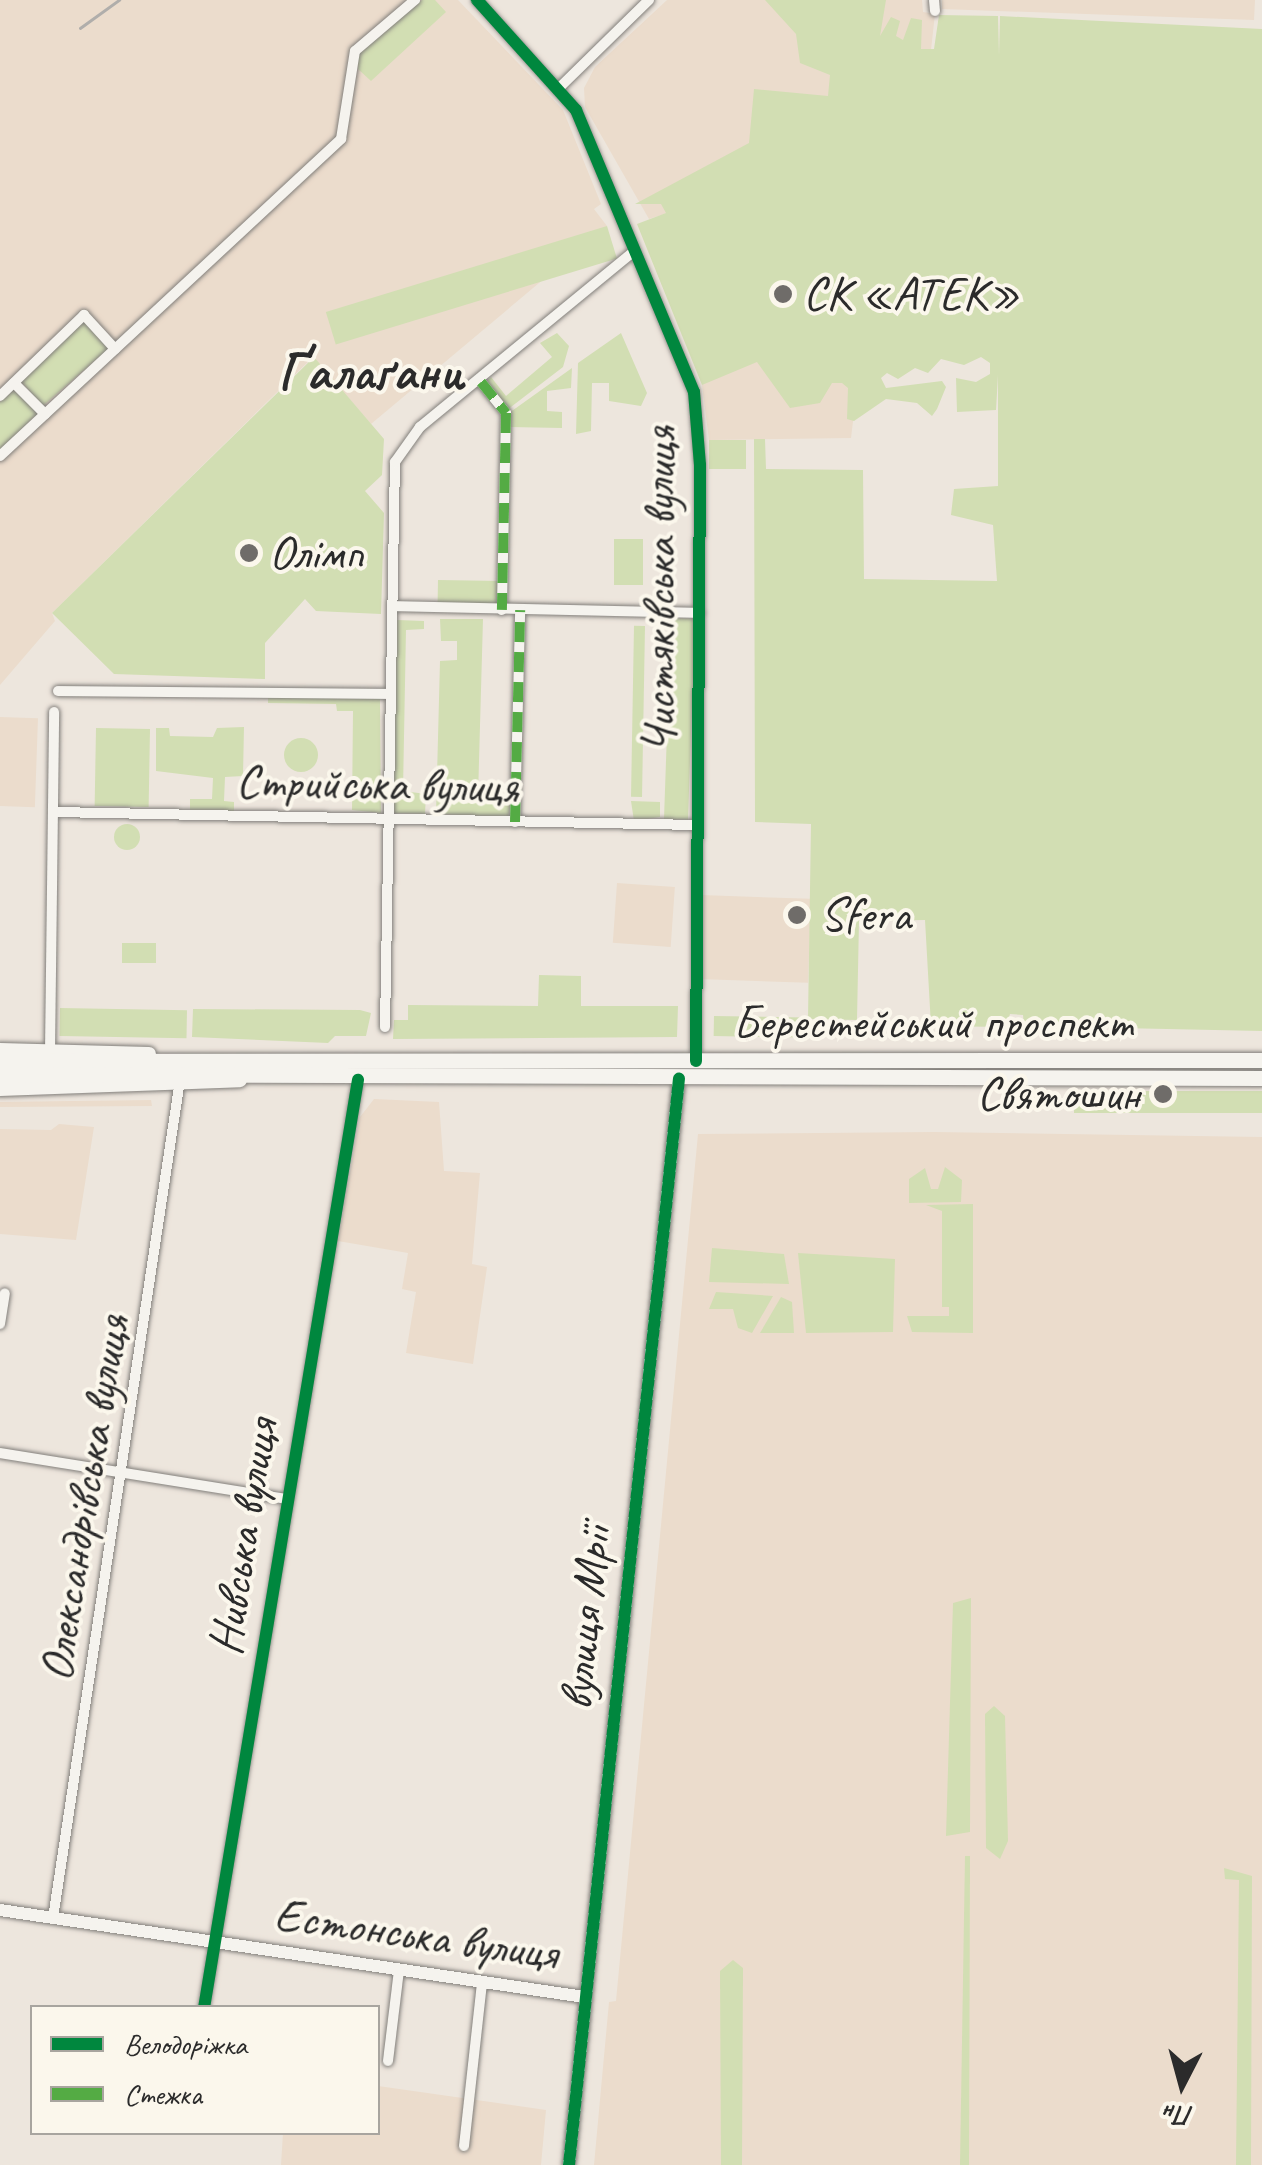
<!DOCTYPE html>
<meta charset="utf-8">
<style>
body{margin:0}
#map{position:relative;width:1262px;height:2165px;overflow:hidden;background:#ede6dd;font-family:Caveat,sans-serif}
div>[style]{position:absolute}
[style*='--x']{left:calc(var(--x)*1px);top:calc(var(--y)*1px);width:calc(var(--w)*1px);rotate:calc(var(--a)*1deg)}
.built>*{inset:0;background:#ebdccc;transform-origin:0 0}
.green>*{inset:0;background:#d2deb3;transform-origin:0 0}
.round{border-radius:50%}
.roads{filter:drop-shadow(0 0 2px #827f7b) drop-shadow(0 0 2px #827f7b)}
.minor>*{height:10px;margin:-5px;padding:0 5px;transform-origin:5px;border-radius:5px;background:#f5f3ee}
.tertiary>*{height:12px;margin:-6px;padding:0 6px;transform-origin:6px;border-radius:6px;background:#f5f3ee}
.secondary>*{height:14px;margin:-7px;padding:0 7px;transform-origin:7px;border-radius:7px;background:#f5f3ee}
.primary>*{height:15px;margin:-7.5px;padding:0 7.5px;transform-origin:7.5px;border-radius:7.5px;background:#f5f3ee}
.rail>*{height:2.5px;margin:-1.25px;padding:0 1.25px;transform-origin:1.25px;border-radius:1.25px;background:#b0aeab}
.quiet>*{height:10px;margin-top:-5px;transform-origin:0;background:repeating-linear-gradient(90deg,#54ab44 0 20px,transparent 0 30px)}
.cycleway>*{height:12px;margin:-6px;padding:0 6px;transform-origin:6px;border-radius:6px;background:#00873e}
.dots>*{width:28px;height:28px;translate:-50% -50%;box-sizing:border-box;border:5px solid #fbf7ec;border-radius:50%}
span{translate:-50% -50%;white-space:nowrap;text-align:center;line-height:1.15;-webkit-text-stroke:8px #fbf7ec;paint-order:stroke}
.poi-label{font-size:48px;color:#2b2b2b}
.left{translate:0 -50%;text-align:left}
.right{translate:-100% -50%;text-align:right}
.street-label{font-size:48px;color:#2b2b2b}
.quarter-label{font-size:52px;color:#2b2b2b;font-weight:700}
.legend{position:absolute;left:30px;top:2005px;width:350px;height:130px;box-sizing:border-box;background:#fbf7ec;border:2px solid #a8a59f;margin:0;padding:12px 18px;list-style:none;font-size:30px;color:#2b2b2b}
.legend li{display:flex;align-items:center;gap:20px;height:50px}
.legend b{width:50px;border:2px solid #a8a59f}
.north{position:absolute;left:1132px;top:2035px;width:100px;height:100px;-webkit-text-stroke:8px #fbf7ec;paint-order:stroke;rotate:186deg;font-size:28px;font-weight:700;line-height:40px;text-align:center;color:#2b2b2b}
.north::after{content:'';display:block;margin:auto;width:35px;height:45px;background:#2b2b2b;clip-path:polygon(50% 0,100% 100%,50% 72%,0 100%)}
</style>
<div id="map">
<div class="built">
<i style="clip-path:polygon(0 0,458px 0,563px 110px,601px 204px,594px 209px,607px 226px,371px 424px,313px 357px,52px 613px,55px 621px,0 685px)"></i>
<i style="clip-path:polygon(667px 0,922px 0,923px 12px,935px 14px,931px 50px,786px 175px,649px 219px,585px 107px,584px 88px,595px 67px)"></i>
<i style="clip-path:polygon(942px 0,1255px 0,1254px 20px,942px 9px)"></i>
<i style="clip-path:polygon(755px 353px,860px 363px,851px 438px,709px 440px,702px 385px)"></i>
<i style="left:0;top:717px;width:38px;height:89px;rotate:2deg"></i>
<i style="left:617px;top:883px;width:58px;height:60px;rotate:4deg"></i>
<i style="left:701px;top:895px;width:110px;height:84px;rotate:2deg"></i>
<i style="clip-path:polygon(374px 1099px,439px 1102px,444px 1171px,480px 1173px,472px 1264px,487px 1267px,473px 1364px,406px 1353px,416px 1292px,402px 1289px,408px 1253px,338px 1241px,360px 1117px)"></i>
<i style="clip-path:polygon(151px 1100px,152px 1106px,0 1107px,0 1102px)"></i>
<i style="clip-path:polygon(59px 1124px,94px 1127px,76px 1240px,0 1234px,0 1129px,51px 1130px)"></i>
<i style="clip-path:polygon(934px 1132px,1262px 1137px,1262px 2165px,594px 2165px,609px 2002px,616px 2001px,698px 1134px)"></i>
<i style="clip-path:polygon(378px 2086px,546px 2110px,541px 2165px,281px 2165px,283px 2133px,378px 2132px)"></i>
</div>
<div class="green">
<i style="clip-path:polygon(422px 0,435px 0,446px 12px,371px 81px,358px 69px,358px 54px)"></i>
<i style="clip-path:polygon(765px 0,886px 0,880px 36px,891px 17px,900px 21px,896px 36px,903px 40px,911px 18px,922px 20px,921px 49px,934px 49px,939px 15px,998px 16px,999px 55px,1000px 16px,1262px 29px,1262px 1031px,1024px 1026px,1023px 1015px,1010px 1014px,1006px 1027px,931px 1026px,925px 920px,859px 921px,857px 1020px,808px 1019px,811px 824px,755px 822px,754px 439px,765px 439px,766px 469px,863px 470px,864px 579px,997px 581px,993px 525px,951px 515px,954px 489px,998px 486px,998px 375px,996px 410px,957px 412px,956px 378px,976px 382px,990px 374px,990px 363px,981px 357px,964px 365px,941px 359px,928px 373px,915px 368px,898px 379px,887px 373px,881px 378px,886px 388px,942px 381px,946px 387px,937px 409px,932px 416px,917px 403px,886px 399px,854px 421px,847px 419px,848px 388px,842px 383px,832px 383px,820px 403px,790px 408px,757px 362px,702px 385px,637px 224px,666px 213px,661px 204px,635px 204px,749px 143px,754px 89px,828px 96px,830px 75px,800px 63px,796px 34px)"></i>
<i style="left:607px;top:226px;width:34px;height:294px;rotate:73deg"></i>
<i style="left:84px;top:321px;width:37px;height:87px;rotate:49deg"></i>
<i style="clip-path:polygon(557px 333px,569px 346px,563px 367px,507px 410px,486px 382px,491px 377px,506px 396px,552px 357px,540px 343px)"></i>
<i style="clip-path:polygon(621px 333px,647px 393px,641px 406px,609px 401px,609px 383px,592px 383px,591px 431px,576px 434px,578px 363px)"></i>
<i style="clip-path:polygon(314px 357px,384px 439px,382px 475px,365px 491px,384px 513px,381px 614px,316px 611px,305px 599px,265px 643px,265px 679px,114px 674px,52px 613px)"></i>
<i style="clip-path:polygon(572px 368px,571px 388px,547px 391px,547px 411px,562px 412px,562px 428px,509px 427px,509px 413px)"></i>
<i style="clip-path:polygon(13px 389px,38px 413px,0 450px,0 402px)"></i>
<i style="left:709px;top:440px;width:37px;height:29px"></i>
<i style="left:614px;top:539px;width:29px;height:46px"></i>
<i style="left:438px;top:580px;width:63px;height:25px;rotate:1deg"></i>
<i style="left:671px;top:618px;width:24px;height:201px;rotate:2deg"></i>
<i style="clip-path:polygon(440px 619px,483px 619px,478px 797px,512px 798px,508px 817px,436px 814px,440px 661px,457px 660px,457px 641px,441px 641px)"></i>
<i style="clip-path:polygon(397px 620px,424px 621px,424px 629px,406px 630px,403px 791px,426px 794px,425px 814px,392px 813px)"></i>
<i style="left:645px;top:626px;width:171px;height:11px;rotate:91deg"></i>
<i style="clip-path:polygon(268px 697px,380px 698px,381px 813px,352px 810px,353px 711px,337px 711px,336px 704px,268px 703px)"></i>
<i style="clip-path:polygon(244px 727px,243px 776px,225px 777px,224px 801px,234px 802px,234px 812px,190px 811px,190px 799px,212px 799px,213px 778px,156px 771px,156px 728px,169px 728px,170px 736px,213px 737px,217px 728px)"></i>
<i style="left:150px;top:729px;width:78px;height:54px;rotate:91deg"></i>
<i class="round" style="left:284px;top:738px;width:34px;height:34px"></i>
<i style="clip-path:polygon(631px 801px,660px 802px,660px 817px,634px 821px)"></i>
<i class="round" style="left:114px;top:824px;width:26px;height:26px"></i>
<i style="left:156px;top:943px;width:20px;height:34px;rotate:90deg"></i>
<i style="clip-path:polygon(539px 975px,581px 976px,581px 1006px,678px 1006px,677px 1037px,393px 1039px,394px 1020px,408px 1020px,408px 1005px,538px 1006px)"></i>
<i style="left:60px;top:1008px;width:127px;height:28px;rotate:1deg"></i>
<i style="clip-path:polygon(193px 1009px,360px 1010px,371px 1013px,366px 1036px,335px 1036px,328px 1043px,192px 1037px)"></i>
<i style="left:714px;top:1016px;width:91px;height:20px;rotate:1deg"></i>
<i style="left:1074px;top:1091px;width:188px;height:22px"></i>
<i style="clip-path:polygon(945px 1167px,962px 1180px,961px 1202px,909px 1203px,909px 1179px,925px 1168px,931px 1189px,938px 1189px)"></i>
<i style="clip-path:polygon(973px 1204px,973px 1333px,912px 1332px,907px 1316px,949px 1316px,949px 1307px,942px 1307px,942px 1211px,926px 1205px)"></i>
<i style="clip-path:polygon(712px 1248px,784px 1254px,789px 1284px,709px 1282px)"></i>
<i style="clip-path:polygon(798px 1253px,895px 1259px,893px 1332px,806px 1333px)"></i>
<i style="clip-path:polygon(716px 1292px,773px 1296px,752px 1333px,738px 1328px,733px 1309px,709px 1309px)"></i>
<i style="clip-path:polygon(781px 1297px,792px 1302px,794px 1333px,760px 1333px)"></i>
<i style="clip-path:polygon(971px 1598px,970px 1832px,946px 1836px,953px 1603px)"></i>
<i style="clip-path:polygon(994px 1706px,1005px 1716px,1008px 1841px,1000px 1859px,986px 1848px,985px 1714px)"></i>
<i style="clip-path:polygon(965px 1856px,970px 1856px,969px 2165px,960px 2165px)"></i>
<i style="clip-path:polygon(1224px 1868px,1252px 1876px,1251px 2165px,1236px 2165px,1239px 1880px,1225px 1879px)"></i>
<i style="clip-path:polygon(733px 1960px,743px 1968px,742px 2165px,721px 2165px,720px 1971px)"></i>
</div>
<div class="roads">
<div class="minor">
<i style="--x:477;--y:0;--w:148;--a:48"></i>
<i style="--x:576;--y:110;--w:306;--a:67.3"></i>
<i style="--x:694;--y:392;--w:73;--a:85.3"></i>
<i style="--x:700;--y:465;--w:596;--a:90.38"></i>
<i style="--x:934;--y:0;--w:11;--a:85"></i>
<i style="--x:559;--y:88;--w:126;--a:-44.4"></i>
<i style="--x:481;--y:382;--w:40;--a:51"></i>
<i style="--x:506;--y:413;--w:197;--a:91.2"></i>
<i style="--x:14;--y:383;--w:44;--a:45"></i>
<i style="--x:0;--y:396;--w:117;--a:-44"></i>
<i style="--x:84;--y:315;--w:46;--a:47.6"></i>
<i style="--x:0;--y:456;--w:466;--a:-42.9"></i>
<i style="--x:341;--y:139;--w:89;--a:-81"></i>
<i style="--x:355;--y:51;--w:79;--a:-40.4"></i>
<i style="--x:394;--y:606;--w:306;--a:1.3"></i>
<i style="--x:58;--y:691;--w:333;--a:0.5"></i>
<i style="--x:55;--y:812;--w:642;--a:1.16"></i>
<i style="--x:515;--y:822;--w:212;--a:-88.6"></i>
<i style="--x:385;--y:1027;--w:565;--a:-88.99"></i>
<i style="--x:395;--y:462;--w:43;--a:-54.5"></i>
<i style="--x:420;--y:427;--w:277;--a:-39.4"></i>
<i style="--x:50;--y:1052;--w:340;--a:-89.3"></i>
<i style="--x:0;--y:1324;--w:31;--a:-81"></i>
<i style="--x:0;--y:1453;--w:291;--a:9.1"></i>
<i style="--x:53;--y:1918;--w:840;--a:-81.38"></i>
<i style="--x:204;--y:2008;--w:941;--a:-80.58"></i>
<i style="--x:388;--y:2061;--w:92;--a:-83.1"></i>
<i style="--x:464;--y:2146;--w:165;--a:-83.7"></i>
</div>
<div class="tertiary">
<i style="--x:0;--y:1910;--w:590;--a:8.47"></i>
<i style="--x:569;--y:2165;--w:1092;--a:-84.22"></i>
</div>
<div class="secondary">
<i style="--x:0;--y:1050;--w:149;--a:1.5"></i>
<i style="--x:0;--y:1089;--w:240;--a:-2.1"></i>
</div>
<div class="primary">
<i style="--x:0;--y:1061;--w:1262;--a:-0.05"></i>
<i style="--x:0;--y:1074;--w:1262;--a:0.18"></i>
</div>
</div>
<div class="rail">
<i style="--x:80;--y:28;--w:48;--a:-35.7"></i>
</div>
<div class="quiet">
<i style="--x:481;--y:382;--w:40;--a:51"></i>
<i style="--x:506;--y:413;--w:197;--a:91.2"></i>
<i style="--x:515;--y:822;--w:212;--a:-88.6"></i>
</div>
<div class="cycleway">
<i style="--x:477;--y:0;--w:148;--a:48"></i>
<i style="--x:576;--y:110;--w:306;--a:67.3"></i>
<i style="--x:694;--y:392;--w:73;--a:85.3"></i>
<i style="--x:700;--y:465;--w:596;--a:90.38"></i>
<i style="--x:204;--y:2008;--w:941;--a:-80.58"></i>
<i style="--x:569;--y:2165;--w:1092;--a:-84.22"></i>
</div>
<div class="dots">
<i style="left:783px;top:294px;background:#6f6c69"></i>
<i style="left:249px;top:553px;background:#6f6c69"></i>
<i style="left:797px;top:915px;background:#6f6c69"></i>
<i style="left:1163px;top:1094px;background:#6f6c69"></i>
</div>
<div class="poi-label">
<span class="left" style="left:803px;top:294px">СК «АТЕК»</span>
<span class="left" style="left:269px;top:553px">Олімп</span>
<span class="left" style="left:820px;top:915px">Sfera</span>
<span class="right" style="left:1140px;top:1094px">Святошин</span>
</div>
<div class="street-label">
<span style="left:659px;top:590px;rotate:-90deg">Чистяківська вулиця</span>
<span style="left:377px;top:784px;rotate:1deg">Стрийська вулиця</span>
<span style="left:933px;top:1023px">Берестейський проспект</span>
<span style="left:84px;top:1498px;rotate:-81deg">Олександрівська вулиця</span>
<span style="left:243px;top:1537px;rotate:-81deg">Нивська вулиця</span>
<span style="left:585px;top:1618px;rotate:-84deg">вулиця Мрії</span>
<span style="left:416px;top:1934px;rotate:8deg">Естонська вулиця</span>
</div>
<div class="quarter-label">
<span style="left:371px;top:373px">Ґалаґани</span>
</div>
<ul class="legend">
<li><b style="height:12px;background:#00873e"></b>Велодоріжка</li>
<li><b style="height:12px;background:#54ab44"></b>Стежка</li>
</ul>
<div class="north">Пн</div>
</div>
